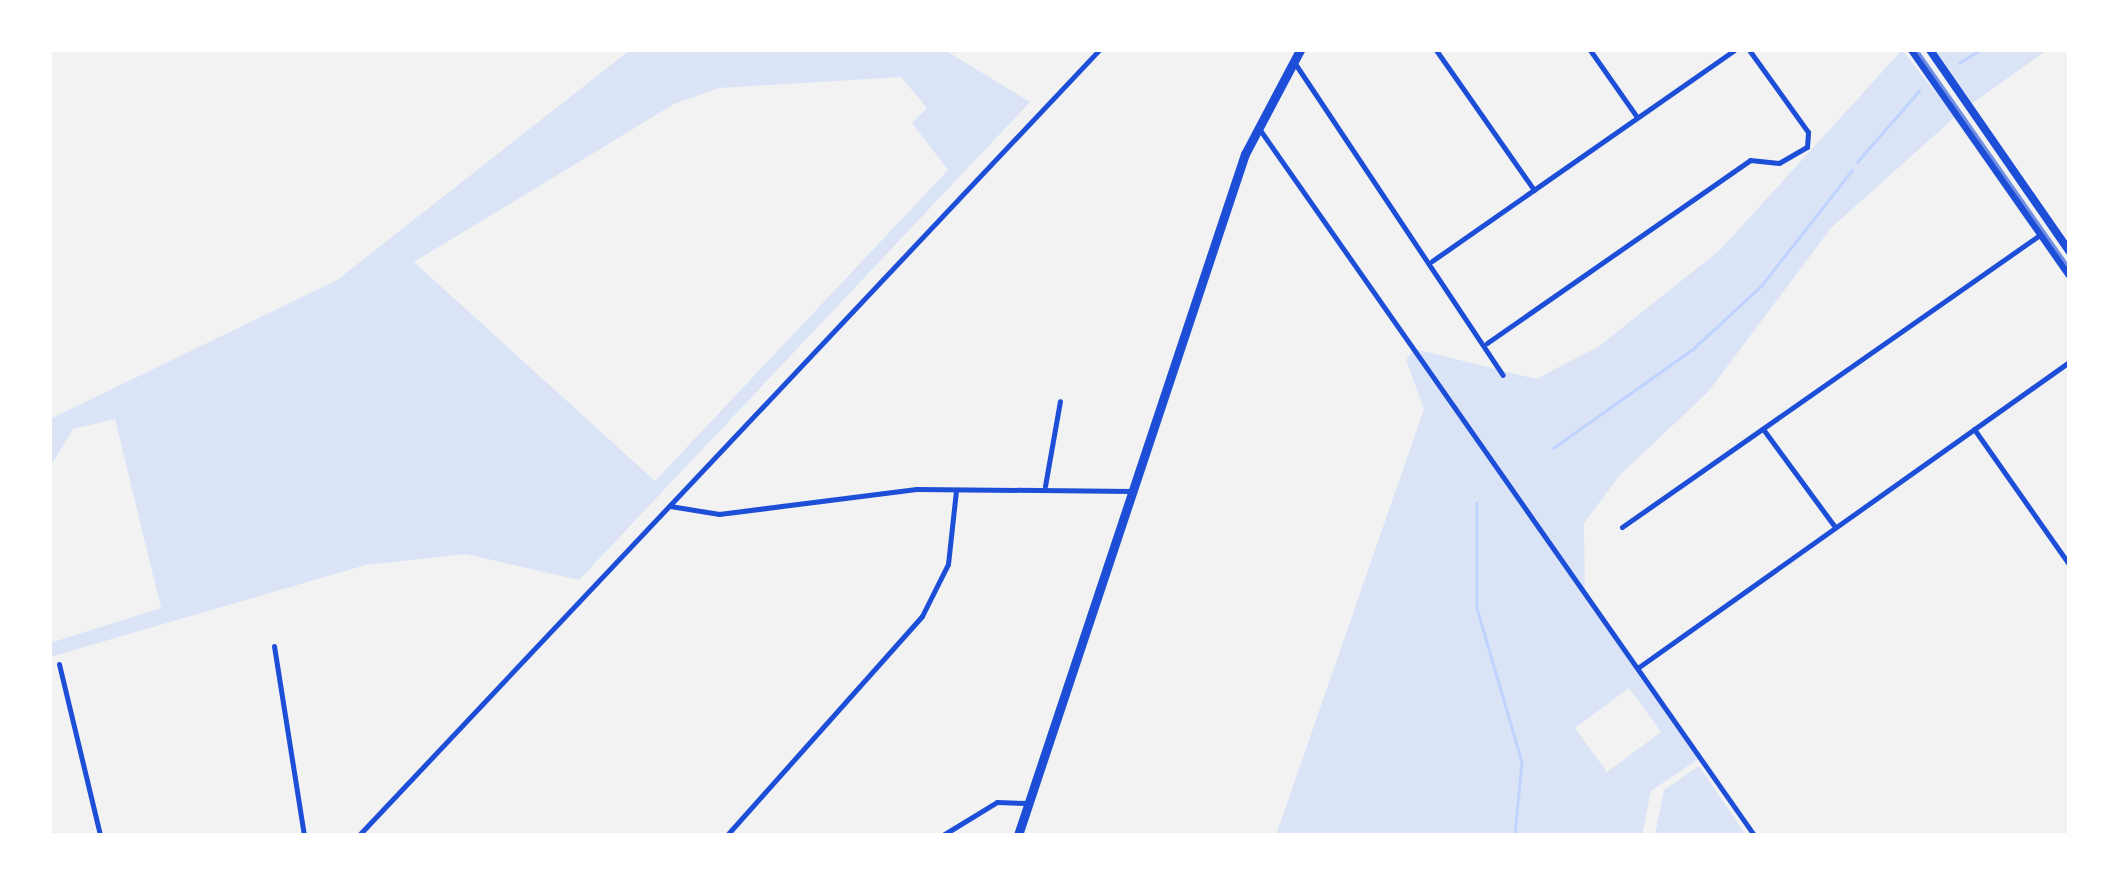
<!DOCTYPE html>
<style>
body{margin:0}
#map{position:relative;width:2119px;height:885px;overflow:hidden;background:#f2f2f2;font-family:Barlow,sans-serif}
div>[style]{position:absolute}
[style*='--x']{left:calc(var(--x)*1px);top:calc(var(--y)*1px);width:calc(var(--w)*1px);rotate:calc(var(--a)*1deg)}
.green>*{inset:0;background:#dbe4f7}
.stream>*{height:2.5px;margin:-1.25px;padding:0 1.25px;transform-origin:1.25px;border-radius:1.25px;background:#bfd3fe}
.minor>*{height:5px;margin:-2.5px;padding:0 2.5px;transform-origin:2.5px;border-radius:2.5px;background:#1d4ed8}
.secondary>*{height:8px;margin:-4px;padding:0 4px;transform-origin:4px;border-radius:4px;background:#1d4ed8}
.trunk>*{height:9px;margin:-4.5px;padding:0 4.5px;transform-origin:4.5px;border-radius:4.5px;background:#1d4ed8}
.tram>*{height:2.5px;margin:-1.25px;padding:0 1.25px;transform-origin:1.25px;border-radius:1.25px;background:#7290e2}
span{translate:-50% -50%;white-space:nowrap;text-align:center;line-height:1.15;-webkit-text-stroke:9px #fff;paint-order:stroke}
.frame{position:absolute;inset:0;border:52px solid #fff;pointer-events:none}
</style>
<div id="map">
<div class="green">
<i style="clip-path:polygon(evenodd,630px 50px,945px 50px,1030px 102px,579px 580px,466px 554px,366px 565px,50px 657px,50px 643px,161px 608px,115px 419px,73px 429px,50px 467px,50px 419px,337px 280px,630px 50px,901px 77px,927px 108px,912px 123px,948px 170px,655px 481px,414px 262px,674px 104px,719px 88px,901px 77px)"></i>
<i style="clip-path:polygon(evenodd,1902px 50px,1955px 117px,1831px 228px,1708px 392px,1620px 475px,1584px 523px,1585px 595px,1698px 759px,1651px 791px,1642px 835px,1276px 835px,1424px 409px,1406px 360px,1415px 349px,1536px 379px,1598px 347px,1720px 250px,1902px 50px,1629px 688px,1661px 732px,1607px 772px,1575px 728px,1629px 688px)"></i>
<i style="clip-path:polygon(1932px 50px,2047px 50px,1970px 105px)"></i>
<i style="clip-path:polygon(1699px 766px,1746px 835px,1655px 835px,1664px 790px)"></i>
</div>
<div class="stream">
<i style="--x:1959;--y:63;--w:25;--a:-32"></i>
<i style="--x:1857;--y:162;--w:94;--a:-48.9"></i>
<i style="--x:1553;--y:448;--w:173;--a:-35.3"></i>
<i style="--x:1694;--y:348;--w:91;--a:-42.8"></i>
<i style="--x:1761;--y:286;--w:147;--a:-51.9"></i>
<i style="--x:1477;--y:503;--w:105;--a:90"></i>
<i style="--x:1477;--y:608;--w:160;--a:73.7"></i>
<i style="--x:1522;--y:762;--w:73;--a:95.5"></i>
</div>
<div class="minor">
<i style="--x:1436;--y:50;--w:171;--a:55"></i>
<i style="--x:1590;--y:50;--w:82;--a:55"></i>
<i style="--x:1294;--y:62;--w:376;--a:56.3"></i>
<i style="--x:1260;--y:130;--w:861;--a:54.98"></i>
<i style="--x:1432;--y:261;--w:368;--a:-34.9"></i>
<i style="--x:1487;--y:343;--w:320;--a:-34.8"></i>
<i style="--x:1750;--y:160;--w:29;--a:6"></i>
<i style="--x:1779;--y:163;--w:32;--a:-30"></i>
<i style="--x:1807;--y:147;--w:15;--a:-86"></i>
<i style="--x:1808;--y:132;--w:101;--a:-125.7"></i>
<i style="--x:1763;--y:429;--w:122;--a:53.7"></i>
<i style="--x:1974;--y:429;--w:165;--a:54.9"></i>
<i style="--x:1045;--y:486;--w:86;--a:-80"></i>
<i style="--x:670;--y:506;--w:50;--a:9.3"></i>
<i style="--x:719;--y:514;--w:199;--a:-7.2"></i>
<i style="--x:916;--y:489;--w:216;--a:0.5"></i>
<i style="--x:1622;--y:527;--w:511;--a:-34.96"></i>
<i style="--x:274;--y:646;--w:191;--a:81"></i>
<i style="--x:59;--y:664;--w:176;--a:76.5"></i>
<i style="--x:1639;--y:667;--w:527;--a:-35.35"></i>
<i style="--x:359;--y:835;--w:1079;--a:-46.69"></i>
<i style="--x:727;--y:835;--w:293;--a:-48.3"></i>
<i style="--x:922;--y:616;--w:58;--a:-63.4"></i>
<i style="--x:948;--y:564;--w:74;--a:-83.8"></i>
<i style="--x:943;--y:835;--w:63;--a:-31.4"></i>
<i style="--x:997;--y:802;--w:31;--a:2"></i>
</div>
<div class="secondary">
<i style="--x:1912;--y:50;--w:274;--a:55"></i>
<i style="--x:1930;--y:50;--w:244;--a:55.3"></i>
</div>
<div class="trunk">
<i style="--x:1018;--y:835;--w:718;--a:-71.57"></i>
<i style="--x:1245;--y:154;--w:118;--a:-62.1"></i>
</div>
<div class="tram">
<i style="--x:1917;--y:50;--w:265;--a:55"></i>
</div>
<div class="frame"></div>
</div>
